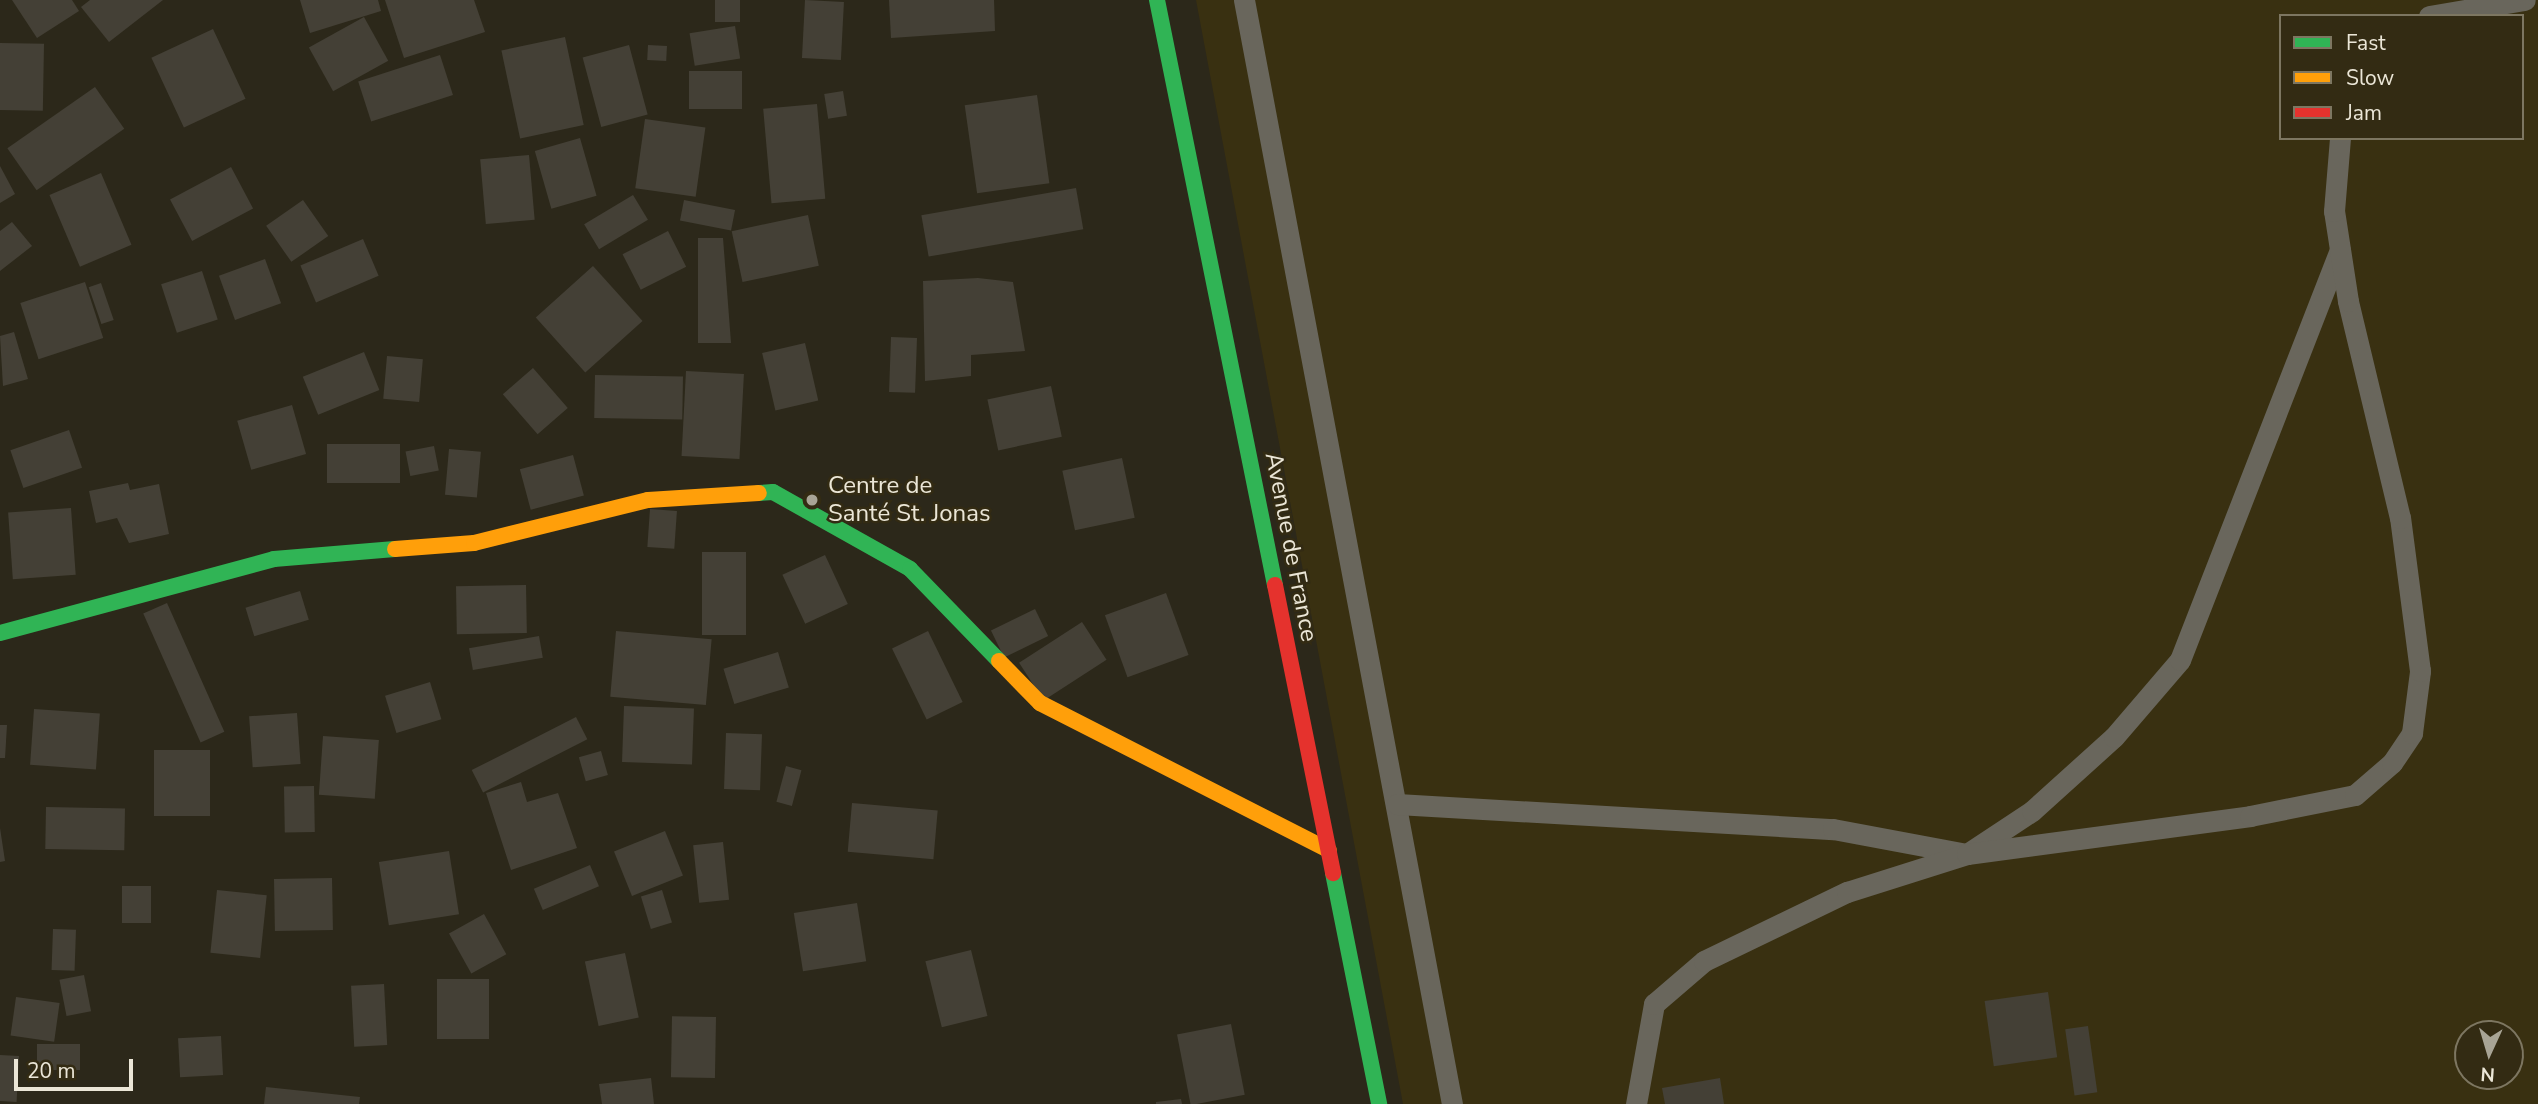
<!DOCTYPE html>
<meta charset="utf-8">
<style>
body{margin:0}
#map{position:relative;width:2538px;height:1104px;overflow:hidden;background:#2c281a;font-family:"Nunito Sans",sans-serif}
div>[style]{position:absolute}
[style*='--x']{left:calc(var(--x)*1px);top:calc(var(--y)*1px);width:calc(var(--w)*1px);rotate:calc(var(--a)*1deg)}
.built>*{inset:0;background:#393011}
.building>*{inset:0;background:#444036;transform-origin:0 0}
.lane>*{height:21px;margin:-10.5px;padding:0 10.5px;transform-origin:10.5px;border-radius:10.5px;background:#69665c}
.fast>*{height:16px;margin:-8px;padding:0 8px;transform-origin:8px;border-radius:8px;background:#30b455}
.slow>*{height:16px;margin:-8px;padding:0 8px;transform-origin:8px;border-radius:8px;background:#ff9f0a}
.jam>*{height:16px;margin:-8px;padding:0 8px;transform-origin:8px;border-radius:8px;background:#e5322d}
.dots>*{width:19px;height:19px;translate:-50% -50%;box-sizing:border-box;border:4px solid #332b13;border-radius:50%}
span{translate:-50% -50%;white-space:nowrap;text-align:center;line-height:1.15;-webkit-text-stroke:5px #332b13;paint-order:stroke}
.poi-label{font-size:24px;color:#ebe6d7}
.left{translate:0 -50%;text-align:left}
.street-label{font-size:24px;color:#ebe6d7}
.legend{position:absolute;left:2279px;top:14px;width:245px;height:126px;box-sizing:border-box;background:#332b13;border:2px solid #7d7661;margin:0;padding:9px 12px;list-style:none;font-size:21px;color:#ebe6d7}
.legend li{display:flex;align-items:center;gap:14px;height:35px}
.legend b{width:35px;border:2px solid #7d7661}
.north{position:absolute;left:2454px;top:1020px;width:70px;height:70px;box-sizing:border-box;background:#332b13;border:2px solid #7d7661;border-radius:50%;rotate:184deg;font-size:19px;font-weight:700;line-height:28px;text-align:center;color:#ebe6d7}
.north::after{content:'';display:block;margin:auto;width:24px;height:32px;background:#a8a495;clip-path:polygon(50% 0,100% 100%,50% 72%,0 100%)}
.scale{position:absolute;left:14px;top:1059px;width:119px;height:32px;box-sizing:border-box;border:4px solid #ebe6d7;border-top:0;padding-left:9px;font-size:21px;line-height:24px;white-space:nowrap;color:#ebe6d7;-webkit-text-stroke:5px #332b13;paint-order:stroke}
</style>
<div id="map">
<div class="built">
<i style="clip-path:polygon(evenodd,1196px 0,2538px 0,2538px 1104px,1403px 1104px,1196px 0,2281px 16px,2522px 16px,2522px 138px,2281px 138px,2281px 16px,1196px 0,2468px 1034px,2510px 1034px,2510px 1076px,2468px 1076px,2468px 1034px)"></i>
</div>
<div class="building">
<i style="clip-path:polygon(12px 0,72px 0,79px 11px,37px 38px)"></i>
<i style="clip-path:polygon(90px 0,163px 0,109px 42px,81px 7px)"></i>
<i style="clip-path:polygon(300px 0,378px 0,381px 11px,310px 33px)"></i>
<i style="clip-path:polygon(385px 0,474px 0,485px 32px,404px 58px)"></i>
<i style="left:715px;top:0;width:25px;height:22px"></i>
<i style="left:805px;top:0;width:39px;height:58px;rotate:3deg"></i>
<i style="clip-path:polygon(889px 0,994px 0,995px 31px,891px 38px)"></i>
<i style="left:364px;top:17px;width:50px;height:63px;rotate:61deg"></i>
<i style="left:735px;top:26px;width:33px;height:46px;rotate:81deg"></i>
<i style="left:213px;top:29px;width:77px;height:68px;rotate:65deg"></i>
<i style="left:565px;top:37px;width:90px;height:65px;rotate:78deg"></i>
<i style="left:0;top:43px;width:44px;height:67px;rotate:1deg"></i>
<i style="left:629px;top:45px;width:72px;height:48px;rotate:75deg"></i>
<i style="left:648px;top:45px;width:19px;height:15px;rotate:3deg"></i>
<i style="left:440px;top:55px;width:42px;height:86px;rotate:72deg"></i>
<i style="left:689px;top:71px;width:53px;height:38px"></i>
<i style="left:95px;top:87px;width:51px;height:107px;rotate:55deg"></i>
<i style="left:843px;top:91px;width:25px;height:19px;rotate:81deg"></i>
<i style="left:1037px;top:95px;width:89px;height:73px;rotate:82deg"></i>
<i style="left:817px;top:104px;width:95px;height:54px;rotate:85deg"></i>
<i style="left:645px;top:119px;width:61px;height:70px;rotate:8deg"></i>
<i style="left:580px;top:138px;width:60px;height:47px;rotate:74deg"></i>
<i style="left:529px;top:155px;width:65px;height:49px;rotate:85deg"></i>
<i style="clip-path:polygon(0 166px,15px 194px,0 203px)"></i>
<i style="left:231px;top:167px;width:47px;height:69px;rotate:62deg"></i>
<i style="left:101px;top:173px;width:78px;height:56px;rotate:67deg"></i>
<i style="left:1076px;top:188px;width:42px;height:157px;rotate:80deg"></i>
<i style="left:633px;top:195px;width:29px;height:57px;rotate:59deg"></i>
<i style="left:303px;top:200px;width:44px;height:45px;rotate:55deg"></i>
<i style="left:684px;top:200px;width:52px;height:21px;rotate:11deg"></i>
<i style="left:808px;top:215px;width:52px;height:78px;rotate:78deg"></i>
<i style="clip-path:polygon(12px 222px,32px 246px,0 271px,0 231px)"></i>
<i style="left:668px;top:231px;width:40px;height:51px;rotate:63deg"></i>
<i style="clip-path:polygon(698px 238px,723px 238px,731px 343px,698px 343px)"></i>
<i style="left:363px;top:239px;width:40px;height:68px;rotate:67deg"></i>
<i style="left:265px;top:259px;width:47px;height:49px;rotate:70deg"></i>
<i style="left:593px;top:266px;width:74px;height:77px;rotate:48deg"></i>
<i style="left:202px;top:271px;width:51px;height:43px;rotate:72deg"></i>
<i style="clip-path:polygon(978px 278px,1013px 282px,1025px 351px,971px 355px,971px 376px,925px 381px,923px 281px)"></i>
<i style="left:85px;top:282px;width:59px;height:68px;rotate:72deg"></i>
<i style="left:101px;top:283px;width:39px;height:13px;rotate:71deg"></i>
<i style="clip-path:polygon(14px 332px,28px 379px,3px 386px,0 336px)"></i>
<i style="left:891px;top:337px;width:26px;height:55px;rotate:2deg"></i>
<i style="left:805px;top:343px;width:59px;height:44px;rotate:77deg"></i>
<i style="left:364px;top:352px;width:41px;height:66px;rotate:68deg"></i>
<i style="left:387px;top:356px;width:36px;height:43px;rotate:5deg"></i>
<i style="left:533px;top:368px;width:53px;height:40px;rotate:49deg"></i>
<i style="left:686px;top:371px;width:58px;height:85px;rotate:3deg"></i>
<i style="left:595px;top:375px;width:88px;height:43px;rotate:1deg"></i>
<i style="left:1051px;top:386px;width:52px;height:65px;rotate:78deg"></i>
<i style="left:292px;top:405px;width:51px;height:57px;rotate:74deg"></i>
<i style="left:69px;top:430px;width:40px;height:62px;rotate:71deg"></i>
<i style="left:400px;top:444px;width:39px;height:73px;rotate:90deg"></i>
<i style="left:434px;top:446px;width:25px;height:29px;rotate:79deg"></i>
<i style="left:449px;top:449px;width:32px;height:46px;rotate:5deg"></i>
<i style="left:573px;top:455px;width:42px;height:55px;rotate:75deg"></i>
<i style="left:1122px;top:458px;width:61px;height:61px;rotate:78deg"></i>
<i style="clip-path:polygon(128px 483px,130px 490px,159px 484px,169px 534px,129px 543px,117px 518px,96px 523px,89px 491px)"></i>
<i style="left:71px;top:508px;width:67px;height:63px;rotate:86deg"></i>
<i style="left:650px;top:509px;width:27px;height:38px;rotate:4deg"></i>
<i style="left:702px;top:552px;width:44px;height:83px"></i>
<i style="left:825px;top:555px;width:54px;height:47px;rotate:65deg"></i>
<i style="left:526px;top:585px;width:48px;height:70px;rotate:89deg"></i>
<i style="left:300px;top:591px;width:30px;height:57px;rotate:73deg"></i>
<i style="left:1166px;top:593px;width:66px;height:65px;rotate:70deg"></i>
<i style="left:167px;top:603px;width:141px;height:26px;rotate:66deg"></i>
<i style="left:1035px;top:609px;width:30px;height:49px;rotate:64deg"></i>
<i style="left:1082px;top:622px;width:45px;height:75px;rotate:57deg"></i>
<i style="left:616px;top:631px;width:96px;height:66px;rotate:5deg"></i>
<i style="left:928px;top:631px;width:79px;height:40px;rotate:64deg"></i>
<i style="left:539px;top:636px;width:22px;height:71px;rotate:80deg"></i>
<i style="left:778px;top:652px;width:37px;height:57px;rotate:73deg"></i>
<i style="left:430px;top:682px;width:39px;height:47px;rotate:73deg"></i>
<i style="left:624px;top:706px;width:70px;height:56px;rotate:2deg"></i>
<i style="left:34px;top:709px;width:66px;height:56px;rotate:4deg"></i>
<i style="left:297px;top:713px;width:51px;height:48px;rotate:86deg"></i>
<i style="left:576px;top:717px;width:25px;height:117px;rotate:63deg"></i>
<i style="clip-path:polygon(0 725px,7px 725px,5px 758px,0 758px)"></i>
<i style="left:726px;top:733px;width:36px;height:56px;rotate:2deg"></i>
<i style="left:323px;top:736px;width:56px;height:59px;rotate:4deg"></i>
<i style="left:154px;top:750px;width:56px;height:66px"></i>
<i style="left:601px;top:751px;width:25px;height:23px;rotate:74deg"></i>
<i style="left:786px;top:766px;width:16px;height:37px;rotate:15deg"></i>
<i style="clip-path:polygon(521px 782px,527px 802px,558px 793px,577px 848px,511px 870px,486px 793px)"></i>
<i style="left:314px;top:786px;width:46px;height:30px;rotate:89deg"></i>
<i style="left:852px;top:803px;width:86px;height:49px;rotate:5deg"></i>
<i style="left:46px;top:807px;width:79px;height:42px;rotate:1deg"></i>
<i style="clip-path:polygon(0 828px,5px 861px,0 862px)"></i>
<i style="left:665px;top:831px;width:48px;height:55px;rotate:68deg"></i>
<i style="left:723px;top:842px;width:58px;height:30px;rotate:84deg"></i>
<i style="left:449px;top:851px;width:64px;height:71px;rotate:81deg"></i>
<i style="left:590px;top:865px;width:23px;height:61px;rotate:67deg"></i>
<i style="left:332px;top:878px;width:52px;height:58px;rotate:89deg"></i>
<i style="left:122px;top:886px;width:29px;height:37px"></i>
<i style="left:217px;top:890px;width:50px;height:63px;rotate:6deg"></i>
<i style="left:662px;top:890px;width:34px;height:22px;rotate:73deg"></i>
<i style="left:857px;top:903px;width:59px;height:64px;rotate:81deg"></i>
<i style="left:484px;top:914px;width:46px;height:40px;rotate:61deg"></i>
<i style="left:53px;top:929px;width:23px;height:41px;rotate:2deg"></i>
<i style="left:971px;top:950px;width:68px;height:47px;rotate:76deg"></i>
<i style="left:625px;top:953px;width:66px;height:41px;rotate:78deg"></i>
<i style="left:84px;top:975px;width:37px;height:25px;rotate:79deg"></i>
<i style="left:437px;top:979px;width:52px;height:60px"></i>
<i style="left:384px;top:984px;width:61px;height:33px;rotate:87deg"></i>
<i style="left:2048px;top:992px;width:66px;height:64px;rotate:82deg"></i>
<i style="left:16px;top:997px;width:44px;height:39px;rotate:8deg"></i>
<i style="left:716px;top:1017px;width:61px;height:44px;rotate:91deg"></i>
<i style="left:1231px;top:1024px;width:72px;height:55px;rotate:79deg"></i>
<i style="left:2088px;top:1026px;width:67px;height:23px;rotate:82deg"></i>
<i style="left:221px;top:1036px;width:39px;height:43px;rotate:87deg"></i>
<i style="left:80px;top:1044px;width:26px;height:43px;rotate:90deg"></i>
<i style="left:0;top:1055px;width:19px;height:46px;rotate:3deg"></i>
<i style="clip-path:polygon(651px 1078px,654px 1104px,602px 1104px,599px 1084px)"></i>
<i style="clip-path:polygon(1720px 1078px,1724px 1104px,1665px 1104px,1662px 1088px)"></i>
<i style="clip-path:polygon(266px 1087px,360px 1097px,359px 1104px,264px 1104px)"></i>
<i style="clip-path:polygon(1181px 1099px,1182px 1104px,1156px 1104px,1156px 1102px)"></i>
</div>
<div class="lane">
<i style="--x:1244;--y:0;--w:1123;--a:79.33"></i>
<i style="--x:2429;--y:16;--w:97;--a:-9.5"></i>
<i style="--x:1397;--y:804;--w:437;--a:3.3"></i>
<i style="--x:1833;--y:829;--w:136;--a:10.6"></i>
<i style="--x:1967;--y:854;--w:78;--a:-33.5"></i>
<i style="--x:2032;--y:811;--w:110;--a:-42.1"></i>
<i style="--x:2114;--y:737;--w:101;--a:-49.4"></i>
<i style="--x:2180;--y:660;--w:440;--a:-68.7"></i>
<i style="--x:1636;--y:1104;--w:102;--a:-79.8"></i>
<i style="--x:1654;--y:1004;--w:66;--a:-40.7"></i>
<i style="--x:1704;--y:961;--w:159;--a:-25.8"></i>
<i style="--x:1847;--y:892;--w:126;--a:-17.6"></i>
<i style="--x:1967;--y:854;--w:286;--a:-7.6"></i>
<i style="--x:2250;--y:816;--w:107;--a:-11.3"></i>
<i style="--x:2355;--y:795;--w:49;--a:-40.9"></i>
<i style="--x:2392;--y:763;--w:36;--a:-56"></i>
<i style="--x:2412;--y:733;--w:63;--a:-82.6"></i>
<i style="--x:2420;--y:671;--w:154;--a:-97.4"></i>
<i style="--x:2400;--y:518;--w:223;--a:-103.5"></i>
<i style="--x:2348;--y:301;--w:91;--a:-98.8"></i>
<i style="--x:2334;--y:211;--w:73;--a:-85.3"></i>
</div>
<div class="fast">
<i style="--x:1157;--y:0;--w:597;--a:78.6"></i>
<i style="--x:759;--y:493;--w:14;--a:-4"></i>
<i style="--x:773;--y:492;--w:157;--a:29.3"></i>
<i style="--x:910;--y:569;--w:128;--a:45.9"></i>
<i style="--x:0;--y:633;--w:284;--a:-15.1"></i>
<i style="--x:274;--y:559;--w:121;--a:-4.7"></i>
<i style="--x:1333;--y:873;--w:236;--a:78.7"></i>
</div>
<div class="slow">
<i style="--x:395;--y:549;--w:79;--a:-4.3"></i>
<i style="--x:474;--y:543;--w:179;--a:-13.9"></i>
<i style="--x:648;--y:500;--w:111;--a:-3.6"></i>
<i style="--x:999;--y:661;--w:59;--a:45.7"></i>
<i style="--x:1040;--y:703;--w:324;--a:27"></i>
</div>
<div class="jam">
<i style="--x:1275;--y:585;--w:294;--a:78.6"></i>
</div>
<div class="dots">
<i style="left:812px;top:500px;background:#a8a495"></i>
</div>
<div class="poi-label">
<span class="left" style="left:828px;top:500px">Centre de<br>Santé St. Jonas</span>
</div>
<div class="street-label">
<span style="left:1291px;top:547px;rotate:79deg">Avenue de France</span>
</div>
<ul class="legend">
<li><b style="height:9px;background:#30b455"></b>Fast</li>
<li><b style="height:9px;background:#ff9f0a"></b>Slow</li>
<li><b style="height:9px;background:#e5322d"></b>Jam</li>
</ul>
<div class="north">N</div>
<div class="scale">20 m</div>
</div>
